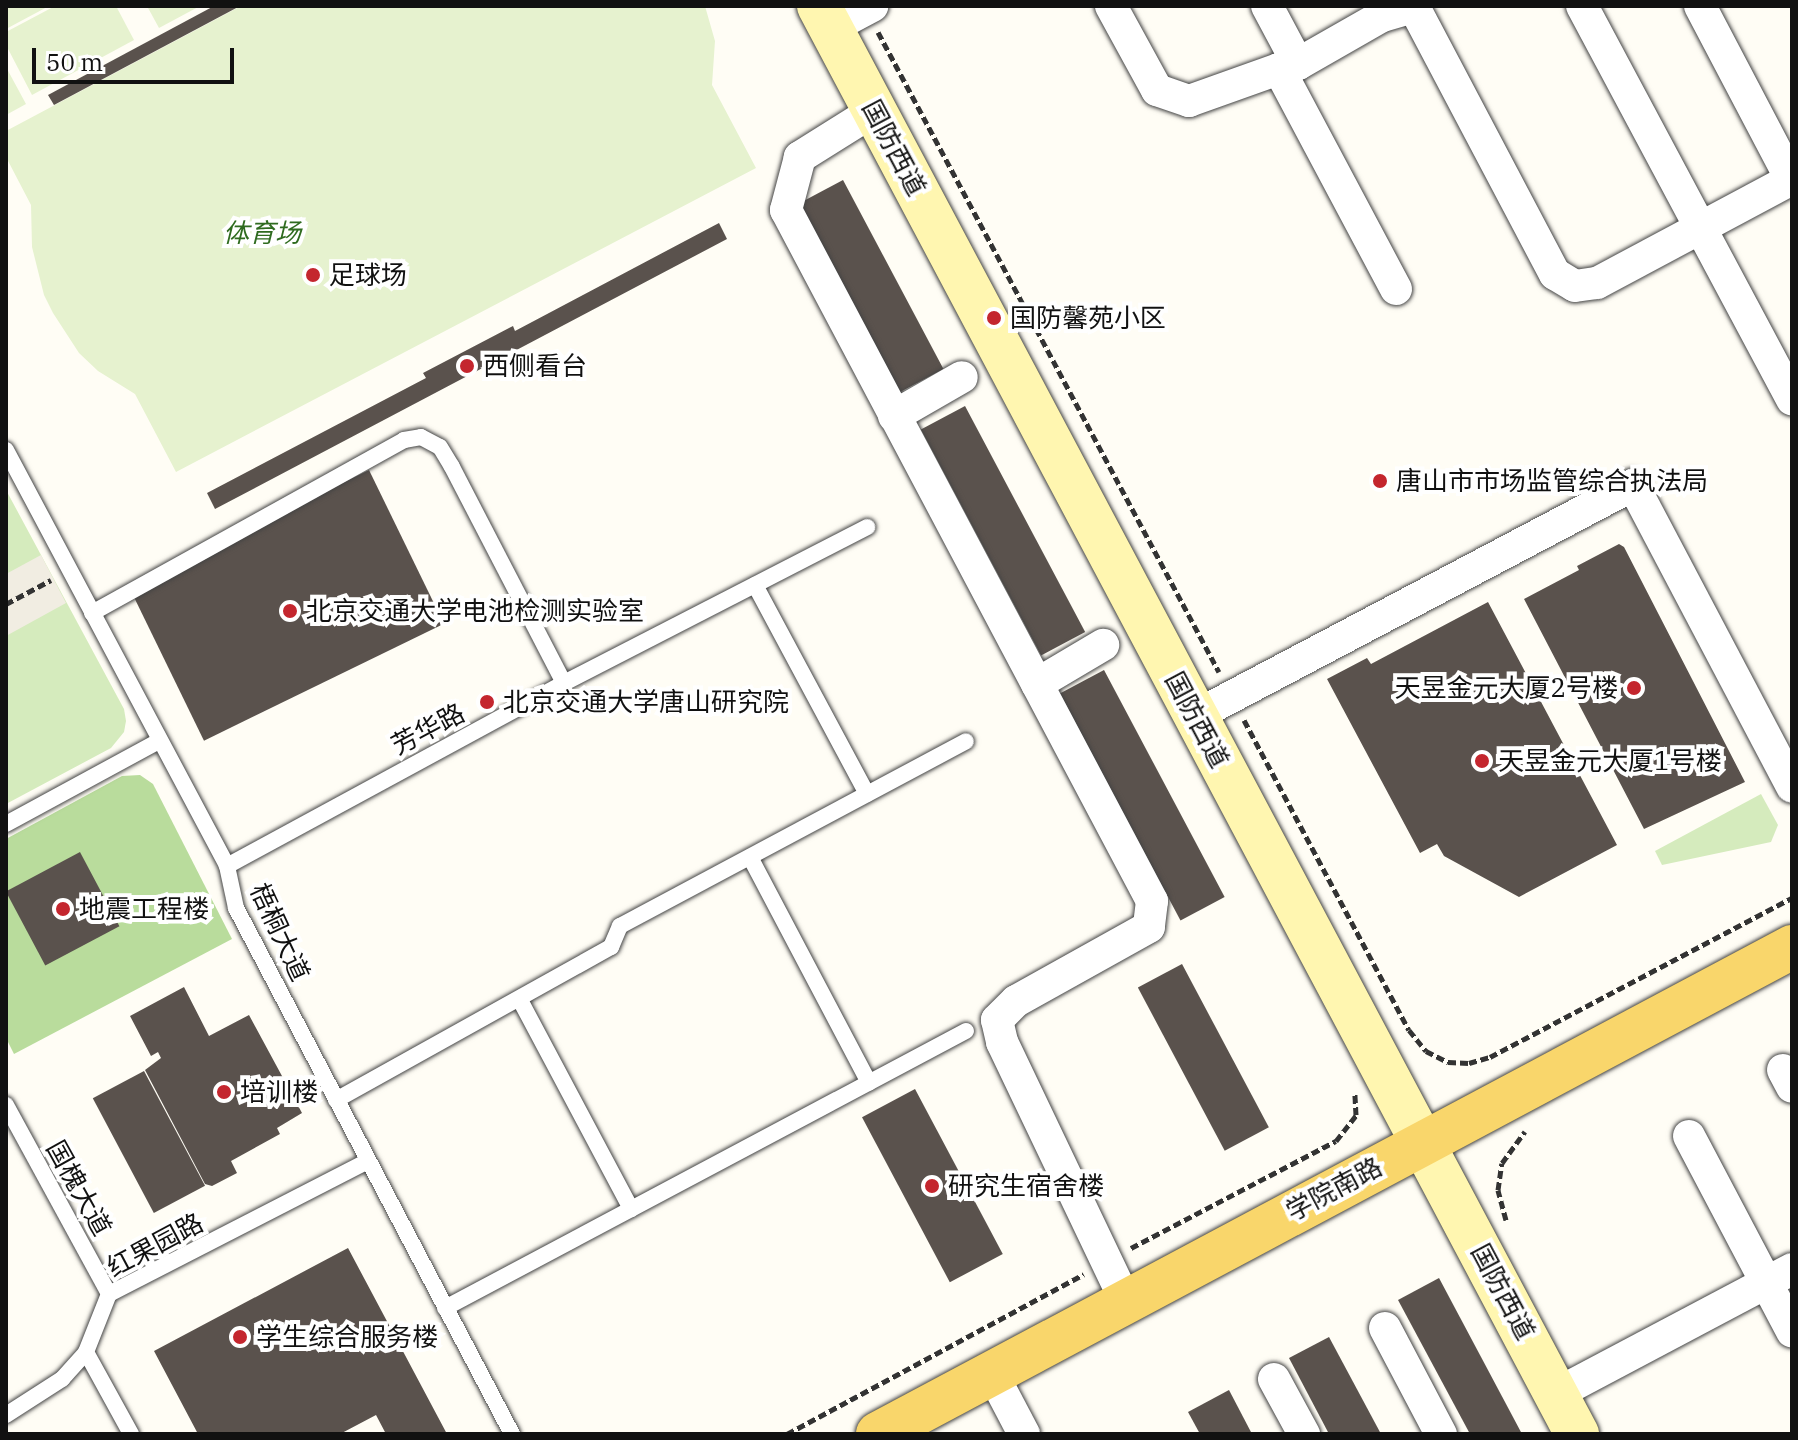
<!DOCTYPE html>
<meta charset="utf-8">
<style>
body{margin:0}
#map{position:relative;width:1798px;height:1440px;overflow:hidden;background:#fffdf5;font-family:"IBM Plex Serif","Noto Sans SC",serif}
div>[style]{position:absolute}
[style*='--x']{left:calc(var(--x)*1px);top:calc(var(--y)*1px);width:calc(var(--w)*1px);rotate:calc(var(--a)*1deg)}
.green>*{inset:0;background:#d5ebbd}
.forest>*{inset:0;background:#b9dc9c}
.pitch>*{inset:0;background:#e6f2cf}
.plaza>*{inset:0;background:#f1ede2}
.building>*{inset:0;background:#5a524d;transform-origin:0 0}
.path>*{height:5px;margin-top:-2.5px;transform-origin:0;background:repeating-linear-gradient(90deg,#333 0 8px,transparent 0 12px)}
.roads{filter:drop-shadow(0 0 2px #444) drop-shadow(0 0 2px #444)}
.lane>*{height:16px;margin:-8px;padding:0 8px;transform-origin:8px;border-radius:8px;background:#fff}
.street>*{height:32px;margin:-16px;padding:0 16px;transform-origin:16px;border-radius:16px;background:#fff}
.secondary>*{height:44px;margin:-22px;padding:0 22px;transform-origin:22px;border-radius:22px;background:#fff6b0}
.primary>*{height:44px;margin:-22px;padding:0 22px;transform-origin:22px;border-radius:22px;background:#f9d66b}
.dots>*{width:22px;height:22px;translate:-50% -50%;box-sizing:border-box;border:4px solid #fff;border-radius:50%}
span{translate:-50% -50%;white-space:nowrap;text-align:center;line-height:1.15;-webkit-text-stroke:8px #fff;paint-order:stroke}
.street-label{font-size:26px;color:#111}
.park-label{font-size:26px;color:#2f6b1f;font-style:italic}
.poi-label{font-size:26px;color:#111}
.left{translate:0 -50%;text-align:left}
.right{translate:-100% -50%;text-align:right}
.frame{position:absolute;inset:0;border:8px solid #111;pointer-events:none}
.scale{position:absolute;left:32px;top:48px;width:202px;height:36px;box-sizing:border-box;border:4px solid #111;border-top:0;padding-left:10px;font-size:24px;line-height:28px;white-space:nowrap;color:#111;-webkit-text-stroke:6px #fff;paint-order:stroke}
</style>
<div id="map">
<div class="green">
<i style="clip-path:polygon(6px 490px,124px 709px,126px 721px,124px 732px,111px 748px,6px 804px)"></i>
<i style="clip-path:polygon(1761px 794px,1778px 825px,1771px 842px,1662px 865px,1655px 851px)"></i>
</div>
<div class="forest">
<i style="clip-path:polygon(140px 775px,153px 784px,232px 939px,14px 1054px,6px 1038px,6px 839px,122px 776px)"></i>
</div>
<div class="pitch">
<i style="clip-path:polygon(6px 6px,49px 6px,6px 29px)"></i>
<i style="clip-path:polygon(55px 6px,116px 6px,134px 40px,32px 95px,6px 45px,6px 32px)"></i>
<i style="clip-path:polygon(147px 6px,200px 6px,159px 28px)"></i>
<i style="clip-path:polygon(241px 6px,705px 6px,715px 41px,712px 85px,756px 168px,176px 472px,135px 394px,98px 371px,79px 353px,53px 313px,44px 295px,32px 247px,31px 205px,6px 157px,6px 131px)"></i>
<i style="clip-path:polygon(6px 67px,26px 104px,6px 115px)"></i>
</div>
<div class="plaza">
<i style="clip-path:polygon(41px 555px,66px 603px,6px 636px,6px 574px)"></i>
</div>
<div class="building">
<i style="clip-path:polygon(214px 6px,240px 6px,54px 105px,48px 95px)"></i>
<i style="left:843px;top:180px;width:214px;height:50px;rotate:62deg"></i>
<i style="clip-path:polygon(719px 223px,727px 239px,215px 509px,207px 493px,426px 378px,423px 373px,513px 326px,515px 331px)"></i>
<i style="left:965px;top:406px;width:256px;height:50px;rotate:62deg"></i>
<i style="left:369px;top:470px;width:171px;height:267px;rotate:64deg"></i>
<i style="clip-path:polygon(1619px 544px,1624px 547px,1745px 782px,1644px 829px,1524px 599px,1579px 570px,1577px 566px)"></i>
<i style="clip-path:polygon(1488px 602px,1617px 845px,1519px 897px,1444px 856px,1437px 844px,1420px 853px,1327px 679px,1367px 658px,1371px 664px)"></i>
<i style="left:1104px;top:670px;width:257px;height:50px;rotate:62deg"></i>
<i style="left:80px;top:852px;width:84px;height:84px;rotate:62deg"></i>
<i style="left:1182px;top:964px;width:185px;height:50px;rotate:62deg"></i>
<i style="clip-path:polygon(184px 987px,209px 1036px,249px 1015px,302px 1113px,277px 1128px,280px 1134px,231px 1161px,237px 1173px,212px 1186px,205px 1184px,145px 1070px,161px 1058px,158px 1052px,151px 1056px,130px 1016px)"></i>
<i style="left:144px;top:1071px;width:130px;height:58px;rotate:62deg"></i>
<i style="left:915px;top:1089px;width:187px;height:60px;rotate:62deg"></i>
<i style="clip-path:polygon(348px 1248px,447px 1434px,386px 1434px,376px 1415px,340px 1434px,198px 1434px,154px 1351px)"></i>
<i style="clip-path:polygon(1439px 1278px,1522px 1434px,1470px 1434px,1398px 1300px)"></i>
<i style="clip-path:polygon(1329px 1337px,1381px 1434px,1329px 1434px,1289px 1358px)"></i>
<i style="clip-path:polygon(1229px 1390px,1252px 1434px,1200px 1434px,1188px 1412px)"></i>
</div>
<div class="path">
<i style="--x:878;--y:32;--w:725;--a:61.95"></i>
<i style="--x:6;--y:604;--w:51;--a:-28.1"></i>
<i style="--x:1244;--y:720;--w:351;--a:62"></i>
<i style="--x:1409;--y:1030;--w:27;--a:51"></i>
<i style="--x:1426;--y:1051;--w:25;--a:27"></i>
<i style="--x:1448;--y:1062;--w:21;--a:3"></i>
<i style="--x:1469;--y:1063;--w:22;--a:-16"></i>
<i style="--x:1490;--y:1057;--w:341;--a:-27.8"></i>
<i style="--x:1506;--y:1220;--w:31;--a:-105"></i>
<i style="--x:1498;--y:1190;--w:27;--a:-82"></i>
<i style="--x:1502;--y:1163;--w:39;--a:-54"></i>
<i style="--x:1131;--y:1248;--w:231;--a:-27.6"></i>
<i style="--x:1336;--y:1141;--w:33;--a:-52"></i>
<i style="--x:1356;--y:1115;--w:22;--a:-93"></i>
<i style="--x:787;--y:1434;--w:337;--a:-28.3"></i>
</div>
<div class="roads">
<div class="lane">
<i style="--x:6;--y:450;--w:471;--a:62"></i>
<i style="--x:227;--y:866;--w:43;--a:77.9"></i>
<i style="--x:236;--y:908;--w:594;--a:62.31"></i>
<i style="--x:755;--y:585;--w:237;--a:61.8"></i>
<i style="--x:92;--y:613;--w:357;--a:-29"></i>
<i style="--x:404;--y:440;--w:17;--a:-10"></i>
<i style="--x:421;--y:437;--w:21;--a:28"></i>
<i style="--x:440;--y:447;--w:23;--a:59"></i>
<i style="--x:452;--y:467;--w:243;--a:62.6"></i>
<i style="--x:6;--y:824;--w:174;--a:-28.5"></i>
<i style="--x:750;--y:857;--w:255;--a:62.2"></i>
<i style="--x:227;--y:866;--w:383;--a:-28.5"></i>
<i style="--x:564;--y:683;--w:341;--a:-27.2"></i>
<i style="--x:520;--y:1000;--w:237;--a:62"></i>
<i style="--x:336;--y:1100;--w:315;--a:-29.1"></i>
<i style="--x:611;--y:947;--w:23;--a:-67"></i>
<i style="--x:620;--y:926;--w:392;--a:-28.1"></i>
<i style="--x:6;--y:1105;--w:215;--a:61.4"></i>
<i style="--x:445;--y:1308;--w:590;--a:-28"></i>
<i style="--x:86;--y:1352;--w:94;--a:61.2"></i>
<i style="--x:6;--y:1415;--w:67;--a:-32.7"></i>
<i style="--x:62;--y:1379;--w:36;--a:-48"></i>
<i style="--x:86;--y:1352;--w:62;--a:-68.4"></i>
<i style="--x:109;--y:1294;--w:291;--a:-27.2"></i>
</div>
<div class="street">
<i style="--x:1111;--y:6;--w:96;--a:61.3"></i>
<i style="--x:1157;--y:90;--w:34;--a:19"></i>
<i style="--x:1189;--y:101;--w:96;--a:-19.6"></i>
<i style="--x:1267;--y:6;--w:66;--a:61.9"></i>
<i style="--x:1582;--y:6;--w:446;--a:61.9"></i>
<i style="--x:1700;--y:6;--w:195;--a:62.3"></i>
<i style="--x:831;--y:28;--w:47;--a:-28.2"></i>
<i style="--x:875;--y:110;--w:89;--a:147.9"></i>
<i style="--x:800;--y:157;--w:55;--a:104.8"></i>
<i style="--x:786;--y:210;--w:782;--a:62.09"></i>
<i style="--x:1152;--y:901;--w:26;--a:97"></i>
<i style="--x:1149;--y:927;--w:152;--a:150.9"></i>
<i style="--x:1016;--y:1001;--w:27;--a:135"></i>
<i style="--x:997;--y:1020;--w:23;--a:77"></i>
<i style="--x:1002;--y:1042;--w:286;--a:64.5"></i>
<i style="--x:1396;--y:289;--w:249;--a:-118"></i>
<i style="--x:1279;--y:69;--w:20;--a:-15"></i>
<i style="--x:1298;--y:64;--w:97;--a:-29.7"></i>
<i style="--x:1382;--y:16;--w:33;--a:-16"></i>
<i style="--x:1414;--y:7;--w:302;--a:62.2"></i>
<i style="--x:1555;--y:274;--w:23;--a:31"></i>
<i style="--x:1575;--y:286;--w:22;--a:-8"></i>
<i style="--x:1597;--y:283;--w:221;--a:-28.1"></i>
<i style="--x:894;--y:416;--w:78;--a:-29.8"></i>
<i style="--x:1037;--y:684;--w:77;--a:-30.6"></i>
<i style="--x:1195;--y:716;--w:495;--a:-27.8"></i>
<i style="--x:1633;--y:485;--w:341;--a:62.2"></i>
<i style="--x:1783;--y:1070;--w:19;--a:62"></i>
<i style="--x:1689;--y:1136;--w:221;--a:62.2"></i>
<i style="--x:1385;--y:1328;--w:120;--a:62.2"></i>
<i style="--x:992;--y:1373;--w:69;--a:62.3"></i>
<i style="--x:1274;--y:1379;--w:63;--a:61.4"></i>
<i style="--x:1556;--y:1394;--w:267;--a:-27.9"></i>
</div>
<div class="secondary">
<i style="--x:819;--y:6;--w:1617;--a:62.04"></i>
</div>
<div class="primary">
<i style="--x:878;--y:1434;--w:1036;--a:-28.05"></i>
</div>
</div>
<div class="dots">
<i style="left:313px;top:275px;background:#c4262e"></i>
<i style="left:994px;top:318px;background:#c4262e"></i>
<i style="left:467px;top:366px;background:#c4262e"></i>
<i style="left:1380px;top:481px;background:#c4262e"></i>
<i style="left:290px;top:611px;background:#c4262e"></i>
<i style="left:1634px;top:688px;background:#c4262e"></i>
<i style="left:487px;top:702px;background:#c4262e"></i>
<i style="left:1482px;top:761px;background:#c4262e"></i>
<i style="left:63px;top:909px;background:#c4262e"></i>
<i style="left:224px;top:1092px;background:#c4262e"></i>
<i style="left:932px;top:1186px;background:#c4262e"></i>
<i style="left:240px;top:1337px;background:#c4262e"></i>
</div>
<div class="street-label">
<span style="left:894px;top:148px;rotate:62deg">国防西道</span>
<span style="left:1197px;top:720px;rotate:62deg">国防西道</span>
<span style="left:428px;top:729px;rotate:-28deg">芳华路</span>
<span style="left:280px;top:932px;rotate:65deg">梧桐大道</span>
<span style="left:79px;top:1188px;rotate:61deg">国槐大道</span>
<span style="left:1334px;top:1189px;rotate:-28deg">学院南路</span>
<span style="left:155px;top:1245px;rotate:-28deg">红果园路</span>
<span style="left:1503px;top:1292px;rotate:62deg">国防西道</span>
</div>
<div class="park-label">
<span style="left:262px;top:233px">体育场</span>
</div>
<div class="poi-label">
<span class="left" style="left:329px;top:275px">足球场</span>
<span class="left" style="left:1010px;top:318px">国防馨苑小区</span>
<span class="left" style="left:483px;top:366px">西侧看台</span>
<span class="left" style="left:1396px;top:481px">唐山市市场监管综合执法局</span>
<span class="left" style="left:306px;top:611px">北京交通大学电池检测实验室</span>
<span class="right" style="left:1618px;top:688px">天昱金元大厦2号楼</span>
<span class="left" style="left:503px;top:702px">北京交通大学唐山研究院</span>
<span class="left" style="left:1498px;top:761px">天昱金元大厦1号楼</span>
<span class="left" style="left:79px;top:909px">地震工程楼</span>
<span class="left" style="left:240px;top:1092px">培训楼</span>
<span class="left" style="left:948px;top:1186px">研究生宿舍楼</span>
<span class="left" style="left:256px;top:1337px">学生综合服务楼</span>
</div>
<div class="frame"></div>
<div class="scale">50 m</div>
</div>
